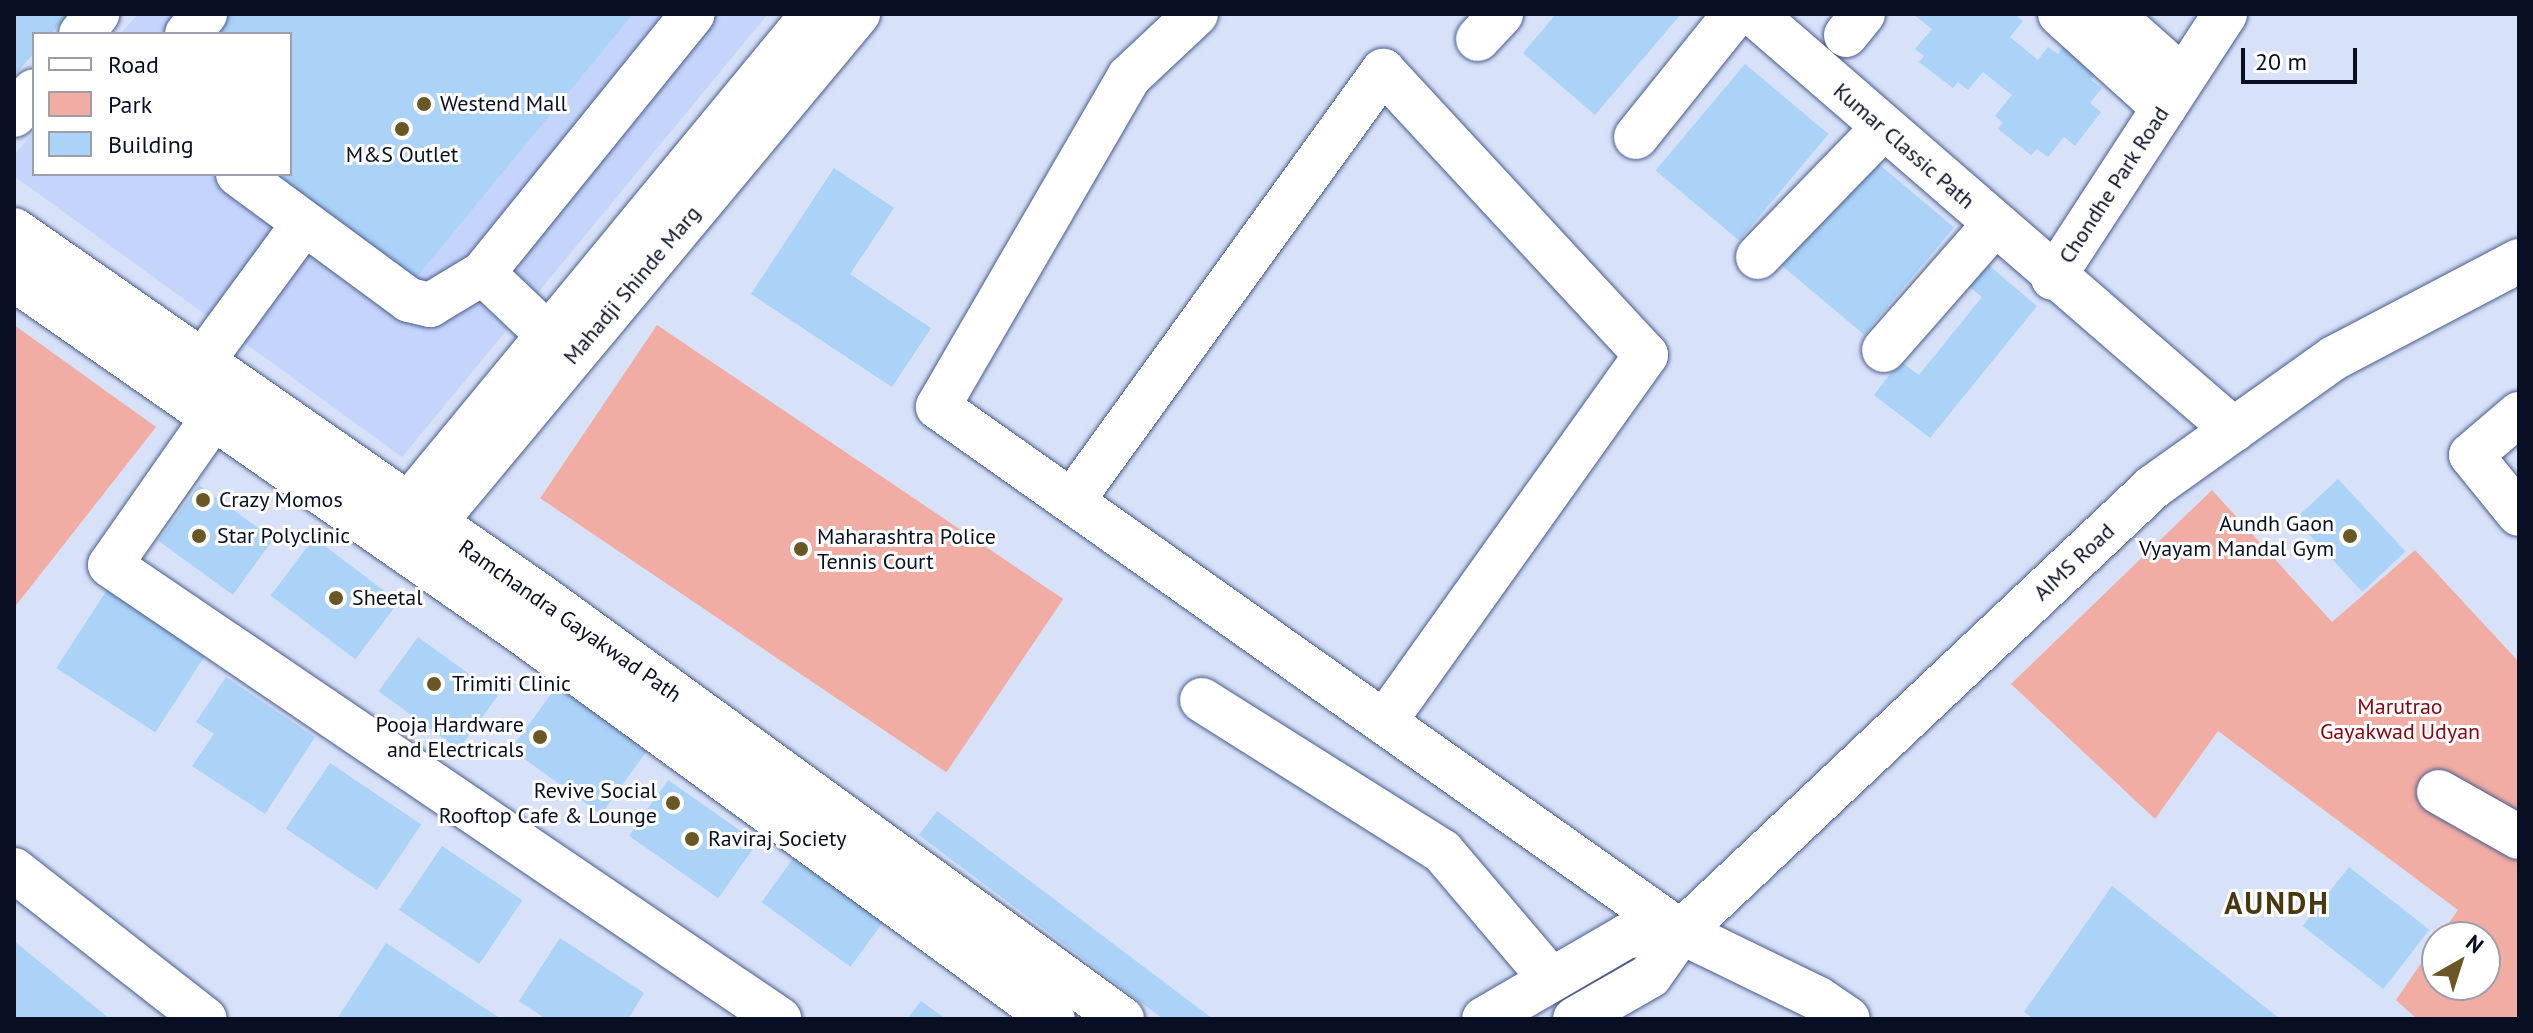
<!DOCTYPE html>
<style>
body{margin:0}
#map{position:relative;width:2533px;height:1033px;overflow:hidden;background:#d7e1f8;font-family:"PT Sans",sans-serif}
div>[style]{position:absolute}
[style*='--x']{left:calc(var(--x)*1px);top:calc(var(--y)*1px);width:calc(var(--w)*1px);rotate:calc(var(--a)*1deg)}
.built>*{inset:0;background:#c4d4fb}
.green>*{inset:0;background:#f1aca3;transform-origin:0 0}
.building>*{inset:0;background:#abd2f7;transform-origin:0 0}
.roads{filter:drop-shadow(0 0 2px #485c8d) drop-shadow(0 0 2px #485c8d)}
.minor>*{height:44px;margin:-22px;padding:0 22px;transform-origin:22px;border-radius:22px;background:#fff}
.major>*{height:44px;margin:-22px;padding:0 22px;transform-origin:22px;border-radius:22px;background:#fff}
.dots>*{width:22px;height:22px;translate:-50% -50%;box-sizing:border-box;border:4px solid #fff;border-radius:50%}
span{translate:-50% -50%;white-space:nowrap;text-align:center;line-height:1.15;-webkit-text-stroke:6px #fff;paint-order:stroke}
.poi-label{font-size:22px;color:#080f23}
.left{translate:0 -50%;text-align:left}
.right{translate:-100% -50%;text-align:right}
.street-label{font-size:22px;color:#080f23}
.park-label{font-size:22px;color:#88020a}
.district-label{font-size:30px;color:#483810;font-weight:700;letter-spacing:2px}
.frame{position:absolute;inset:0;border:16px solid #080f23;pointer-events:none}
.legend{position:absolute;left:32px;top:32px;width:260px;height:144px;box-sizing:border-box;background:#fff;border:2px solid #9c9fa7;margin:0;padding:10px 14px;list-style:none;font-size:24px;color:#080f23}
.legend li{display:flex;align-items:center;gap:16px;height:40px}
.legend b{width:40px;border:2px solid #9c9fa7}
.north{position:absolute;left:2421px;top:921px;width:80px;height:80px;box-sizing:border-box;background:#fff;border:2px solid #9c9fa7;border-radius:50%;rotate:39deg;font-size:22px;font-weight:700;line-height:32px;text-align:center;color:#080f23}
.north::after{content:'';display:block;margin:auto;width:28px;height:36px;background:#6b5726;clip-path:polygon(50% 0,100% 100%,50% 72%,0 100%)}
.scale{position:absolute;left:2241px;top:48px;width:116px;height:36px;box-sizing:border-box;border:4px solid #080f23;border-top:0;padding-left:10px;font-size:24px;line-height:28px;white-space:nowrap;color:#080f23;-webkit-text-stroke:6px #fff;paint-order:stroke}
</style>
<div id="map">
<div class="built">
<i style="clip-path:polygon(138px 14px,768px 14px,402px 457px,14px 176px,14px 155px,34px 132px,34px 174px,290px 174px,290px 34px,120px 34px)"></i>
</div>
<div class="green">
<i style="clip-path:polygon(14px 325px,156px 427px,14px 608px)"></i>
<i style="left:657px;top:325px;width:490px;height:209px;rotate:34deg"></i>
<i style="clip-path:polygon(2212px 490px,2332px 622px,2415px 550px,2519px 662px,2519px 1019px,2417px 1019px,2396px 1000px,2437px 940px,2437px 985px,2485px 985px,2485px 937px,2439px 937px,2458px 910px,2218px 731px,2155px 819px,2011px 684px)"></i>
</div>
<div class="building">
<i style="clip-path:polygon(14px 14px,68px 14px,51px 34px,34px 34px,34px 53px,14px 76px)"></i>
<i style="clip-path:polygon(205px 14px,633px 14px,410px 285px,270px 174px,290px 174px,290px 34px,193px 34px)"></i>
<i style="clip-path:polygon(1556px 14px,1681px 14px,1595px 115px,1523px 53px)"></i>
<i style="clip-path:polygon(1913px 14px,2014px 14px,2023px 21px,2010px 37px,2038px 60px,2048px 47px,2058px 54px,2065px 45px,2098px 71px,2091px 80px,2102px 88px,2090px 103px,2101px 112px,2075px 146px,2064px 137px,2048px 157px,2037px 149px,2031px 155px,1998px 129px,2003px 123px,1995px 116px,2012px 95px,1983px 72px,1968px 90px,1958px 82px,1953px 88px,1919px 62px,1924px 56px,1915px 49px,1932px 29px)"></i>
<i style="left:1745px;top:64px;width:109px;height:139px;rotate:40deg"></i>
<i style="left:1869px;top:156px;width:111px;height:140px;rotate:40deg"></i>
<i style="clip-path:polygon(834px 168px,894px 208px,850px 274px,931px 328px,892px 387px,751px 294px)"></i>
<i style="clip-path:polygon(1986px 263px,2037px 306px,1930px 438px,1874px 395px,1900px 361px,1919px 375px,1982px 297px,1967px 285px)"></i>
<i style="left:2338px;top:479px;width:99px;height:59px;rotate:47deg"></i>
<i style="left:199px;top:485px;width:92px;height:69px;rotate:36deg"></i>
<i style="left:314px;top:538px;width:106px;height:72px;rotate:37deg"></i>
<i style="left:107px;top:590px;width:118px;height:93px;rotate:33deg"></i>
<i style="left:418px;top:637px;width:99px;height:67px;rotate:36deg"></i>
<i style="clip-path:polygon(226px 677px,315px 737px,265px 814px,192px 766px,214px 734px,196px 722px)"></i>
<i style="left:557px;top:686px;width:111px;height:78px;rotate:36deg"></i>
<i style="left:330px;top:763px;width:110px;height:79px;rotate:34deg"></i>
<i style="left:668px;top:780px;width:109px;height:68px;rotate:35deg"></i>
<i style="left:937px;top:811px;width:349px;height:30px;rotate:37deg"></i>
<i style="left:442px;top:846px;width:97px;height:77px;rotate:34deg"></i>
<i style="left:795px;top:856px;width:110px;height:57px;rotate:36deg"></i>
<i style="left:2349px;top:867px;width:102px;height:75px;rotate:38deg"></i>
<i style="clip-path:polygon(2112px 886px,2280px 1019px,2034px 1019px,2024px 1012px)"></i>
<i style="clip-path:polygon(560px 938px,644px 993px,628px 1019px,546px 1019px,519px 1001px)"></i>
<i style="clip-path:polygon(14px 941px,110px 1019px,14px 1019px)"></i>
<i style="clip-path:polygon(386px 943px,501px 1019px,337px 1019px)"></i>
<i style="clip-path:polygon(921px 1001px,946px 1019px,907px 1019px)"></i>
</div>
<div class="roads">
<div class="minor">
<i style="--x:1196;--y:14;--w:92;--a:136.8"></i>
<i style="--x:1129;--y:77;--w:381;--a:120.1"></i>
<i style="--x:938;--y:407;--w:910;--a:35.24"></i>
<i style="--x:1681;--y:932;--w:151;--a:25.9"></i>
<i style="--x:1817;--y:998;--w:37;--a:34"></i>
<i style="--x:1754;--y:14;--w:635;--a:40.91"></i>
<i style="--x:2060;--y:14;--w:140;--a:42.1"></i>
<i style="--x:2111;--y:14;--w:96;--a:41.6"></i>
<i style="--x:81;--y:34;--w:26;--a:-51"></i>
<i style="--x:187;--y:34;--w:27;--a:-48"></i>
<i style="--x:1846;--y:35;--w:27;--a:-51"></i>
<i style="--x:1478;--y:39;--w:34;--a:-47"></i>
<i style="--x:14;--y:115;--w:31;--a:-50"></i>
<i style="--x:1636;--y:137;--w:158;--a:-51.2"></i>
<i style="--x:238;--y:174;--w:212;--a:36.4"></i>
<i style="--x:409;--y:300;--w:22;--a:13"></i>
<i style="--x:430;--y:305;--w:62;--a:-31.1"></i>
<i style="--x:483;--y:273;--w:333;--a:-51"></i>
<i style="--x:1758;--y:257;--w:180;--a:-45.9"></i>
<i style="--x:483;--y:273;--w:88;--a:43.6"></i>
<i style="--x:2053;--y:278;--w:315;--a:-56.9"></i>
<i style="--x:1884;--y:350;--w:167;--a:-48.7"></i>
<i style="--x:202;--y:362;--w:172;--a:-53.7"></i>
<i style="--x:2519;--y:414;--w:63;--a:139.5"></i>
<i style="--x:2471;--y:455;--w:76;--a:50.9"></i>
<i style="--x:213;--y:418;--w:179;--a:125"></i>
<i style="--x:110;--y:565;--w:809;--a:34.16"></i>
<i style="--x:1072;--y:501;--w:531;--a:-54.12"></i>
<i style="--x:1383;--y:71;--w:387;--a:47.2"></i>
<i style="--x:1646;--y:355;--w:451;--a:125.5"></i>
<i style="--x:1202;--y:700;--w:284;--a:32.2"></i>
<i style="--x:1442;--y:851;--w:168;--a:49.6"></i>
<i style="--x:2439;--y:792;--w:92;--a:29.4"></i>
<i style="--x:14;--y:870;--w:242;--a:38"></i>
<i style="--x:1484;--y:1019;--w:165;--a:-30.1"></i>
<i style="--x:1627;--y:936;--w:54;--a:-4.2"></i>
<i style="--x:1575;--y:1019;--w:86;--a:-29.8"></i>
<i style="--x:1650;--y:976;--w:54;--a:-54.8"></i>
<i style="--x:1681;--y:932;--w:649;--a:-43.31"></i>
<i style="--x:2153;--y:487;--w:222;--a:-35.5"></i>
<i style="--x:2334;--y:358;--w:209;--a:-27.7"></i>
</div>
<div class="major">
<i style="--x:14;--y:230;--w:644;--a:34.82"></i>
<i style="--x:543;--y:598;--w:716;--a:36.02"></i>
<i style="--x:14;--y:279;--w:616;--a:34.82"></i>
<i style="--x:520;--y:631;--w:659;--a:36.05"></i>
<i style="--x:389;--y:528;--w:666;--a:-50.48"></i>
<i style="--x:414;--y:547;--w:694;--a:-50.21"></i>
</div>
</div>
<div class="dots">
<i style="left:424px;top:104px;background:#6b5726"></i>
<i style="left:402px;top:129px;background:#6b5726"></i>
<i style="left:203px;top:500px;background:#6b5726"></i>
<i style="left:199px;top:536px;background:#6b5726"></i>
<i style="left:2350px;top:536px;background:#6b5726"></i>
<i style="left:801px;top:549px;background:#6b5726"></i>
<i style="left:336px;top:598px;background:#6b5726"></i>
<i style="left:434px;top:684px;background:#6b5726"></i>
<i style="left:540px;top:737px;background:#6b5726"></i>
<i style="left:673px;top:803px;background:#6b5726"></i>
<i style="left:692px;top:839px;background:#6b5726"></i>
</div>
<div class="poi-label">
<span class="left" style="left:440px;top:104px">Westend Mall</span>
<span style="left:402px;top:155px">M&amp;S Outlet</span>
<span class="left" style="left:219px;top:500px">Crazy Momos</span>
<span class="right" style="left:2334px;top:536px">Aundh Gaon<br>Vyayam Mandal Gym</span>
<span class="left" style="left:217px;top:536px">Star Polyclinic</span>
<span class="left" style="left:817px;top:549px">Maharashtra Police<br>Tennis Court</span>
<span class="left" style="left:352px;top:598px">Sheetal</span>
<span class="left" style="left:452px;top:684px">Trimiti Clinic</span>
<span class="right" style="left:524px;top:737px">Pooja Hardware<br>and Electricals</span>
<span class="right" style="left:657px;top:803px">Revive Social<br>Rooftop Cafe &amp; Lounge</span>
<span class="left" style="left:708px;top:839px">Raviraj Society</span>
</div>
<div class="street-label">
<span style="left:1904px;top:146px;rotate:41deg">Kumar Classic Path</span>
<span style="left:2114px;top:185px;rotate:-57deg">Chondhe Park Road</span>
<span style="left:632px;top:285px;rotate:-50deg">Mahadji Shinde Marg</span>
<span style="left:2074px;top:562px;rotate:-43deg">AIMS Road</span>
<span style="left:570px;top:621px;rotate:35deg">Ramchandra Gayakwad Path</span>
</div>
<div class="park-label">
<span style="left:2400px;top:719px">Marutrao<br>Gayakwad Udyan</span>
</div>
<div class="district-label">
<span style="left:2277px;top:903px">AUNDH</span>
</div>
<div class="frame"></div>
<ul class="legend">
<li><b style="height:10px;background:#fff"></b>Road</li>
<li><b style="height:22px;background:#f1aca3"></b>Park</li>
<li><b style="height:22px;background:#abd2f7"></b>Building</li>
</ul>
<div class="north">N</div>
<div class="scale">20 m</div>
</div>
